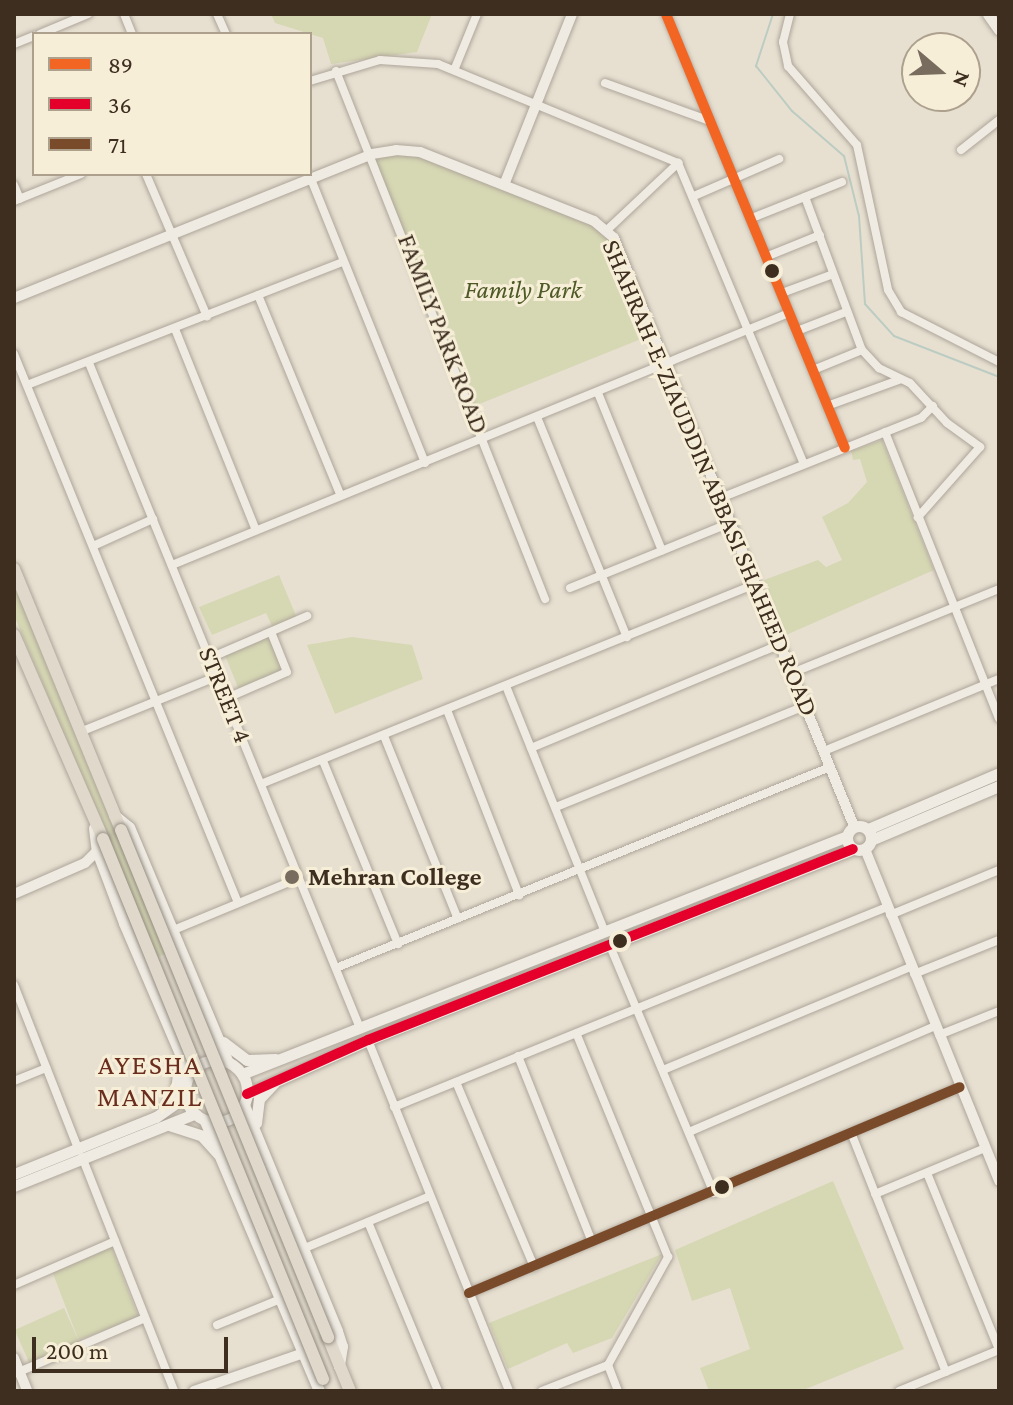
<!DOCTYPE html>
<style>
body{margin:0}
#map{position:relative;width:1013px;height:1405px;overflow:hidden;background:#e7e0d1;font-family:"Crimson Pro",serif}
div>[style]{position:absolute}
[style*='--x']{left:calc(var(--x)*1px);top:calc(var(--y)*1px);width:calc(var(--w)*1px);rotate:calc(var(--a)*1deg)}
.green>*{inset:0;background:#d6d7b3;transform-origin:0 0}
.stream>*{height:2px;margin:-1px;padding:0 1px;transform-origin:1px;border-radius:1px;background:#bcccc2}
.roads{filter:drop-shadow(0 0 2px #ada599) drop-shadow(0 0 2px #ada599)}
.minor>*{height:8px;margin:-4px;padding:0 4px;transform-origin:4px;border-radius:4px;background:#efebe3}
.tertiary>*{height:10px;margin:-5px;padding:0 5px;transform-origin:5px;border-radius:5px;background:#efebe3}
.secondary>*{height:11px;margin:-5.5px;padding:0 5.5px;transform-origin:5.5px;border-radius:5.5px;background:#efebe3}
.secondary>.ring{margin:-5.5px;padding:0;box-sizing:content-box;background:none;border:11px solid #efebe3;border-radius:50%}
.trunk>*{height:12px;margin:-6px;padding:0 6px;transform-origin:6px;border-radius:6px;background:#e0d9cb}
.bridges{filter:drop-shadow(0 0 2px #928b80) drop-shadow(0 0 2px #928b80)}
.trunk-bridge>*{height:12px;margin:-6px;padding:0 6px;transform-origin:6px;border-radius:6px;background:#e0d9cb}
.bus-1>*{height:10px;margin:-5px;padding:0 5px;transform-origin:5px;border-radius:5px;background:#f26522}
.bus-2>*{height:10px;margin:-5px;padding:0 5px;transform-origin:5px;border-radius:5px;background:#e4002b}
.bus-3>*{height:10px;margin:-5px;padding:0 5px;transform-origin:5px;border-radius:5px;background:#7a4b2a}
.dots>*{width:22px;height:22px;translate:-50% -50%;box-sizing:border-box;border:4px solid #f7eed8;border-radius:50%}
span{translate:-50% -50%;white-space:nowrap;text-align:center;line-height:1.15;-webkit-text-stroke:6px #f7eed8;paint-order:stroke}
.park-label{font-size:26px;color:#4d5a26;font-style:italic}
.street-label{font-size:26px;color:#3d2e20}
.poi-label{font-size:26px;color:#3d2e20;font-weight:700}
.left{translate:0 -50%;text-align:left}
.neighbourhood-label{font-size:28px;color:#6b2e1e;letter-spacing:2px}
.frame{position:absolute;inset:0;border:16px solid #3d2e20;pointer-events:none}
.legend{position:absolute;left:32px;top:32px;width:280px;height:144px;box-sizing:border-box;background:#f7eed8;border:2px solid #ada18e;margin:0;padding:10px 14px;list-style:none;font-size:24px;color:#3d2e20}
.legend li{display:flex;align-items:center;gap:16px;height:40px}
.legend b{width:40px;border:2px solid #ada18e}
.north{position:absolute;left:901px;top:32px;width:80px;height:80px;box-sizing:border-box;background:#f7eed8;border:2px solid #ada18e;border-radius:50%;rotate:109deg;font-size:22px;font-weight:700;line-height:32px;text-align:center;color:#3d2e20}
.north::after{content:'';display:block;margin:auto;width:28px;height:36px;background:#786c5e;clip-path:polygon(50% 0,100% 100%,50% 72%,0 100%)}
.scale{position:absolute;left:32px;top:1337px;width:196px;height:36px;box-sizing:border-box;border:4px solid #3d2e20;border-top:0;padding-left:10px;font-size:24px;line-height:28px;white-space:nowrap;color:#3d2e20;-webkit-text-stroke:6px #f7eed8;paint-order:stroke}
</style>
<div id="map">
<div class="green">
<i style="clip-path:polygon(271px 14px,432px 14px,417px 52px,331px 64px,323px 38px,275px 23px)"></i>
<i style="clip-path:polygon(420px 152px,607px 230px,651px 335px,472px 407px,372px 154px)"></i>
<i style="clip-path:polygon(882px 440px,934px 570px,786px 635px,764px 580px,818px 560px,826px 567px,842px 560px,822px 517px,848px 503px,867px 482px,860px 459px,853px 460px,851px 451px)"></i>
<i style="clip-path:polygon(279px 575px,297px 618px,273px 628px,266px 613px,212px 635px,199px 607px)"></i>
<i style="clip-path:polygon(14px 582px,165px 954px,158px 957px,14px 615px)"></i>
<i style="left:269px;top:636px;width:37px;height:48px;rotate:68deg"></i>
<i style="clip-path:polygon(352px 637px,412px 645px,423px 679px,335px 714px,307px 645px)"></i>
<i style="clip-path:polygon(833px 1181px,904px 1349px,801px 1391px,709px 1391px,700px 1368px,750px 1349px,730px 1288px,692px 1301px,675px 1250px)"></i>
<i style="left:111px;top:1246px;width:76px;height:64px;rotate:69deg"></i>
<i style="clip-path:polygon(662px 1254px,612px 1338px,573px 1353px,567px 1343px,508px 1369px,489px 1323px)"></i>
<i style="left:64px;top:1308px;width:37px;height:54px;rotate:66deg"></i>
</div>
<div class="stream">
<i style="--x:773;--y:14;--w:55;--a:108.1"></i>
<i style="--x:756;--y:66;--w:58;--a:51.3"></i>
<i style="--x:792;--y:111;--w:69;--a:40.9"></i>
<i style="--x:844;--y:156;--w:62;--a:76"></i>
<i style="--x:859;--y:216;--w:88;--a:86.1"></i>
<i style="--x:865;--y:304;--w:43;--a:47.8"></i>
<i style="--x:894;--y:336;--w:113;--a:21.3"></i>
</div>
<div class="roads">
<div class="minor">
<i style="--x:124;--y:14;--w:22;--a:68"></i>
<i style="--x:217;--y:14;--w:22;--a:66"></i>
<i style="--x:666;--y:14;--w:469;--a:67.6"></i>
<i style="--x:790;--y:14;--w:29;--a:104"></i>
<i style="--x:783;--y:42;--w:25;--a:78"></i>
<i style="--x:788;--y:66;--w:105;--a:48.9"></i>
<i style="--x:857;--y:145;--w:148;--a:77.9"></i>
<i style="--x:888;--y:290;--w:26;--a:59"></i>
<i style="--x:901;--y:312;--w:110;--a:27"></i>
<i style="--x:40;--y:34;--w:52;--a:-22.6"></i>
<i style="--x:14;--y:44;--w:22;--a:-22"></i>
<i style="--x:455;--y:68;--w:58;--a:-67.8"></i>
<i style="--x:336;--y:71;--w:568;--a:68.4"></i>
<i style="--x:310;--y:81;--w:73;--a:-16.7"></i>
<i style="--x:380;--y:60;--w:58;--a:3.9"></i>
<i style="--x:438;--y:64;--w:260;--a:22.4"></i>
<i style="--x:678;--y:163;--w:326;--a:67.3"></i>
<i style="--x:605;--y:83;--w:112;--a:19.9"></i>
<i style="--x:961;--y:150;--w:48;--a:-38.3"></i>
<i style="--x:146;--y:174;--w:155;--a:66.8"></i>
<i style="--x:311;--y:179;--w:306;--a:68.1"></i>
<i style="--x:14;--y:185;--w:15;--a:67"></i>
<i style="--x:694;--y:196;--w:93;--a:-23.5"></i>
<i style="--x:805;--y:197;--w:163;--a:69.6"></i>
<i style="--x:862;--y:350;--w:25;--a:47"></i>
<i style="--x:879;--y:368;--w:34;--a:26"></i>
<i style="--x:910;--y:383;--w:54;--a:47.2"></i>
<i style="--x:947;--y:423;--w:41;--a:36"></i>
<i style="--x:980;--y:447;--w:94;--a:131.5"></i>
<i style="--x:14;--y:201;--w:72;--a:-21.9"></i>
<i style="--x:752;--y:218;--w:97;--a:-21.8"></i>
<i style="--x:607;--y:230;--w:98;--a:-43.3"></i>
<i style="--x:768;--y:256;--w:56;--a:-22"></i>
<i style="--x:782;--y:293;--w:54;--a:-20.4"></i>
<i style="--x:258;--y:295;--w:215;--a:67.6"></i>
<i style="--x:175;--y:329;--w:217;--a:68.1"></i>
<i style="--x:797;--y:331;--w:53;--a:-21.2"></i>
<i style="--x:14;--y:354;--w:593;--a:67.8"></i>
<i style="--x:89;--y:363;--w:718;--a:67.83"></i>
<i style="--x:813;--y:370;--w:53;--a:-22.2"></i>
<i style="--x:27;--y:385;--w:339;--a:-21.3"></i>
<i style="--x:598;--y:393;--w:170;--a:67.9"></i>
<i style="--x:827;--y:406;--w:77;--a:-19.9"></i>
<i style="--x:537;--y:417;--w:238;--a:67.8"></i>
<i style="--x:885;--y:432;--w:308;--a:68.3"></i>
<i style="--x:718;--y:499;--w:219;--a:-21.8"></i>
<i style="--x:921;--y:418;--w:17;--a:-45"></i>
<i style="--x:93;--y:546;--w:66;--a:-24.2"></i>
<i style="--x:172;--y:565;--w:666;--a:-22.22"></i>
<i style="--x:570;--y:588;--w:170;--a:-22.1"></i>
<i style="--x:210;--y:658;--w:106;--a:-23.4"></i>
<i style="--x:792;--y:673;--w:223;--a:-22.1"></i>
<i style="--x:506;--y:686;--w:265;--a:68.1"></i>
<i style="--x:227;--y:698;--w:65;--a:-23.4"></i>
<i style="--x:287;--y:672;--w:43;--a:-111.8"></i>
<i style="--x:447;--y:710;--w:199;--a:68.7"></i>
<i style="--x:80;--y:732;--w:149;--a:-22.1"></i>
<i style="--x:384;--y:736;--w:197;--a:68"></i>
<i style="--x:531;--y:748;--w:268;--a:-22.6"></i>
<i style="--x:824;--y:751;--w:189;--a:-22.4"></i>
<i style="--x:323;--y:761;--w:198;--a:67.7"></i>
<i style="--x:261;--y:784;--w:531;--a:-22.02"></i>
<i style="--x:556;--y:807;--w:269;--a:-22.1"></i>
<i style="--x:890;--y:915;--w:118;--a:-22.4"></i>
<i style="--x:176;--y:929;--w:133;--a:-22.5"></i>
<i style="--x:610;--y:946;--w:268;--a:67.2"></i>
<i style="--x:336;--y:968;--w:533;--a:-22.14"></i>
<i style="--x:914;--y:974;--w:92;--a:-21.8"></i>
<i style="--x:14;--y:985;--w:175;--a:68.6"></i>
<i style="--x:939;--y:1035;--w:65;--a:-21.8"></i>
<i style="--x:368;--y:1040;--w:378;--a:68.1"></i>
<i style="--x:518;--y:1056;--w:200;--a:68.3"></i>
<i style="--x:663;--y:1070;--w:269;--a:-22.6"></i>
<i style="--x:14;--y:1081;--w:35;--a:-22"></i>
<i style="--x:456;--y:1082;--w:201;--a:67.1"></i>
<i style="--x:394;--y:1107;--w:532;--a:-22.08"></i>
<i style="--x:689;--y:1132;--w:268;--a:-23.3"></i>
<i style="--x:852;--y:1135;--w:255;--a:68.4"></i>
<i style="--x:82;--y:1157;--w:251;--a:68.5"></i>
<i style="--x:927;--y:1173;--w:190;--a:67.8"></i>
<i style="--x:875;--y:1194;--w:119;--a:-22.7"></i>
<i style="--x:368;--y:1222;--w:183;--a:67.5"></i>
<i style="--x:305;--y:1248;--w:135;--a:-22.6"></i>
<i style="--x:14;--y:1285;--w:110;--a:-23.5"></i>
<i style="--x:469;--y:1293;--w:532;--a:-22.76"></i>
<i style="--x:217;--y:1325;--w:66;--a:-22.3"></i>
<i style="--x:608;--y:1365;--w:28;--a:69"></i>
<i style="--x:14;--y:1374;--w:142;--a:-23.1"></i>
<i style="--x:542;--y:1391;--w:71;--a:-21.5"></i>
<i style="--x:608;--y:1365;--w:124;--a:-60.9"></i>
<i style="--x:668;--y:1257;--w:242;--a:-112.3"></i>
<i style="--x:899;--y:1391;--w:108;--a:-22.3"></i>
</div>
<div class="tertiary">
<i style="--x:504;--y:185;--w:184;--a:-68.3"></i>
<i style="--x:14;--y:298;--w:386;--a:-21.9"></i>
<i style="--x:372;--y:154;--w:24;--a:-9"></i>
<i style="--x:396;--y:150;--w:24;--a:5"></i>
<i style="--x:420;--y:152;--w:187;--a:21.6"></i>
<i style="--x:594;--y:221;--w:26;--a:40"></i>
<i style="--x:614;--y:238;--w:635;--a:67.8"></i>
<i style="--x:865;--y:849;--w:358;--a:68"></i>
<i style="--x:14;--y:894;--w:77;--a:-23.6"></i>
<i style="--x:85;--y:863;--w:17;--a:-45"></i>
<i style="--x:14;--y:1358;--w:35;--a:68"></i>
<i style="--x:194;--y:1391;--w:113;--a:-19.1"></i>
</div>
<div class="secondary">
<i style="--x:988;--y:14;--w:19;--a:55"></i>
<i style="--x:114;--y:815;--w:19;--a:39"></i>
<i style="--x:129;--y:827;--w:255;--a:67.2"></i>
<i class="ring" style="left:847px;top:826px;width:13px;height:13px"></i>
<i style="--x:94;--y:828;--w:23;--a:83"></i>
<i style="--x:97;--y:851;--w:77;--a:69.4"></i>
<i style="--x:124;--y:923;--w:165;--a:66.8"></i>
<i style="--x:868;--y:829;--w:142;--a:-23.1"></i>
<i style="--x:871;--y:840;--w:139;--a:-22.9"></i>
<i style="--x:223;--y:1042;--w:30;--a:37"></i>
<i style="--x:247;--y:1060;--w:28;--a:-2"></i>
<i class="ring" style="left:185px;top:1060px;width:51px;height:51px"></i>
<i style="--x:242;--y:1074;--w:650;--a:-21.47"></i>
<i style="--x:247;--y:1094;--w:133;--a:-24.1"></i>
<i style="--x:368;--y:1040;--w:521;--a:-21.5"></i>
<i style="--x:244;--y:1105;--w:244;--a:67.6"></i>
<i style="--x:337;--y:1331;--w:16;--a:72"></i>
<i style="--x:342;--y:1346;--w:20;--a:99"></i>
<i style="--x:165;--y:1108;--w:19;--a:-55"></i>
<i style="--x:176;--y:1092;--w:31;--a:-84"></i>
<i style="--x:205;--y:1121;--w:293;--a:67.1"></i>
<i style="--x:256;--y:1123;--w:24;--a:-83"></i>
<i style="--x:259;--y:1099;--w:22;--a:-47"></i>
<i style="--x:169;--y:1125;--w:35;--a:18"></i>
<i style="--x:202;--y:1136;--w:24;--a:48"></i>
<i style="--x:14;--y:1174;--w:153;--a:-21.9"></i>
<i style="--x:156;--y:1117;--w:35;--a:-35"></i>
<i style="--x:14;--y:1186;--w:194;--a:-21.8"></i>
</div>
<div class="trunk">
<i style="--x:14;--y:569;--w:282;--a:67.7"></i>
<i style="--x:14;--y:635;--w:223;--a:66.4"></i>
<i style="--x:328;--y:1337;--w:58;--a:67.8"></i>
</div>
</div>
<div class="bridges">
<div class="trunk-bridge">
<i style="--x:121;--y:830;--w:548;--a:67.79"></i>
<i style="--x:103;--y:839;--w:583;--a:67.83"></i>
</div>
</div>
<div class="bus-1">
<i style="--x:666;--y:14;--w:469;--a:67.6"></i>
</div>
<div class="bus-2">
<i style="--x:247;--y:1094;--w:133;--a:-24.1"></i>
<i style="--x:368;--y:1040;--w:521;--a:-21.5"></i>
</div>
<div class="bus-3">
<i style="--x:469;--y:1293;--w:532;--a:-22.76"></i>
</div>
<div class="dots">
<i style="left:772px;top:271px;background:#3d2e20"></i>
<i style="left:292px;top:877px;background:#786c5e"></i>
<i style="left:620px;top:941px;background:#3d2e20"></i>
<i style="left:722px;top:1187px;background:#3d2e20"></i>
</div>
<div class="park-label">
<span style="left:523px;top:290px">Family Park</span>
</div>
<div class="street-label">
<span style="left:443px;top:334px;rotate:69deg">FAMILY PARK ROAD</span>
<span style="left:710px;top:478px;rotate:67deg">SHAHRAH-E-ZIAUDDIN ABBASI SHAHEED ROAD</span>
<span style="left:225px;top:695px;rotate:68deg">STREET 4</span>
</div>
<div class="poi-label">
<span class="left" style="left:308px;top:877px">Mehran College</span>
</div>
<div class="neighbourhood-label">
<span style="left:150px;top:1081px">AYESHA<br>MANZIL</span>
</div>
<div class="frame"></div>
<ul class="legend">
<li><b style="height:10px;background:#f26522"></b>89</li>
<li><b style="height:10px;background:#e4002b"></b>36</li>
<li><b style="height:10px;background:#7a4b2a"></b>71</li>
</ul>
<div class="north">N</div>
<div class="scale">200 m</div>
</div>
